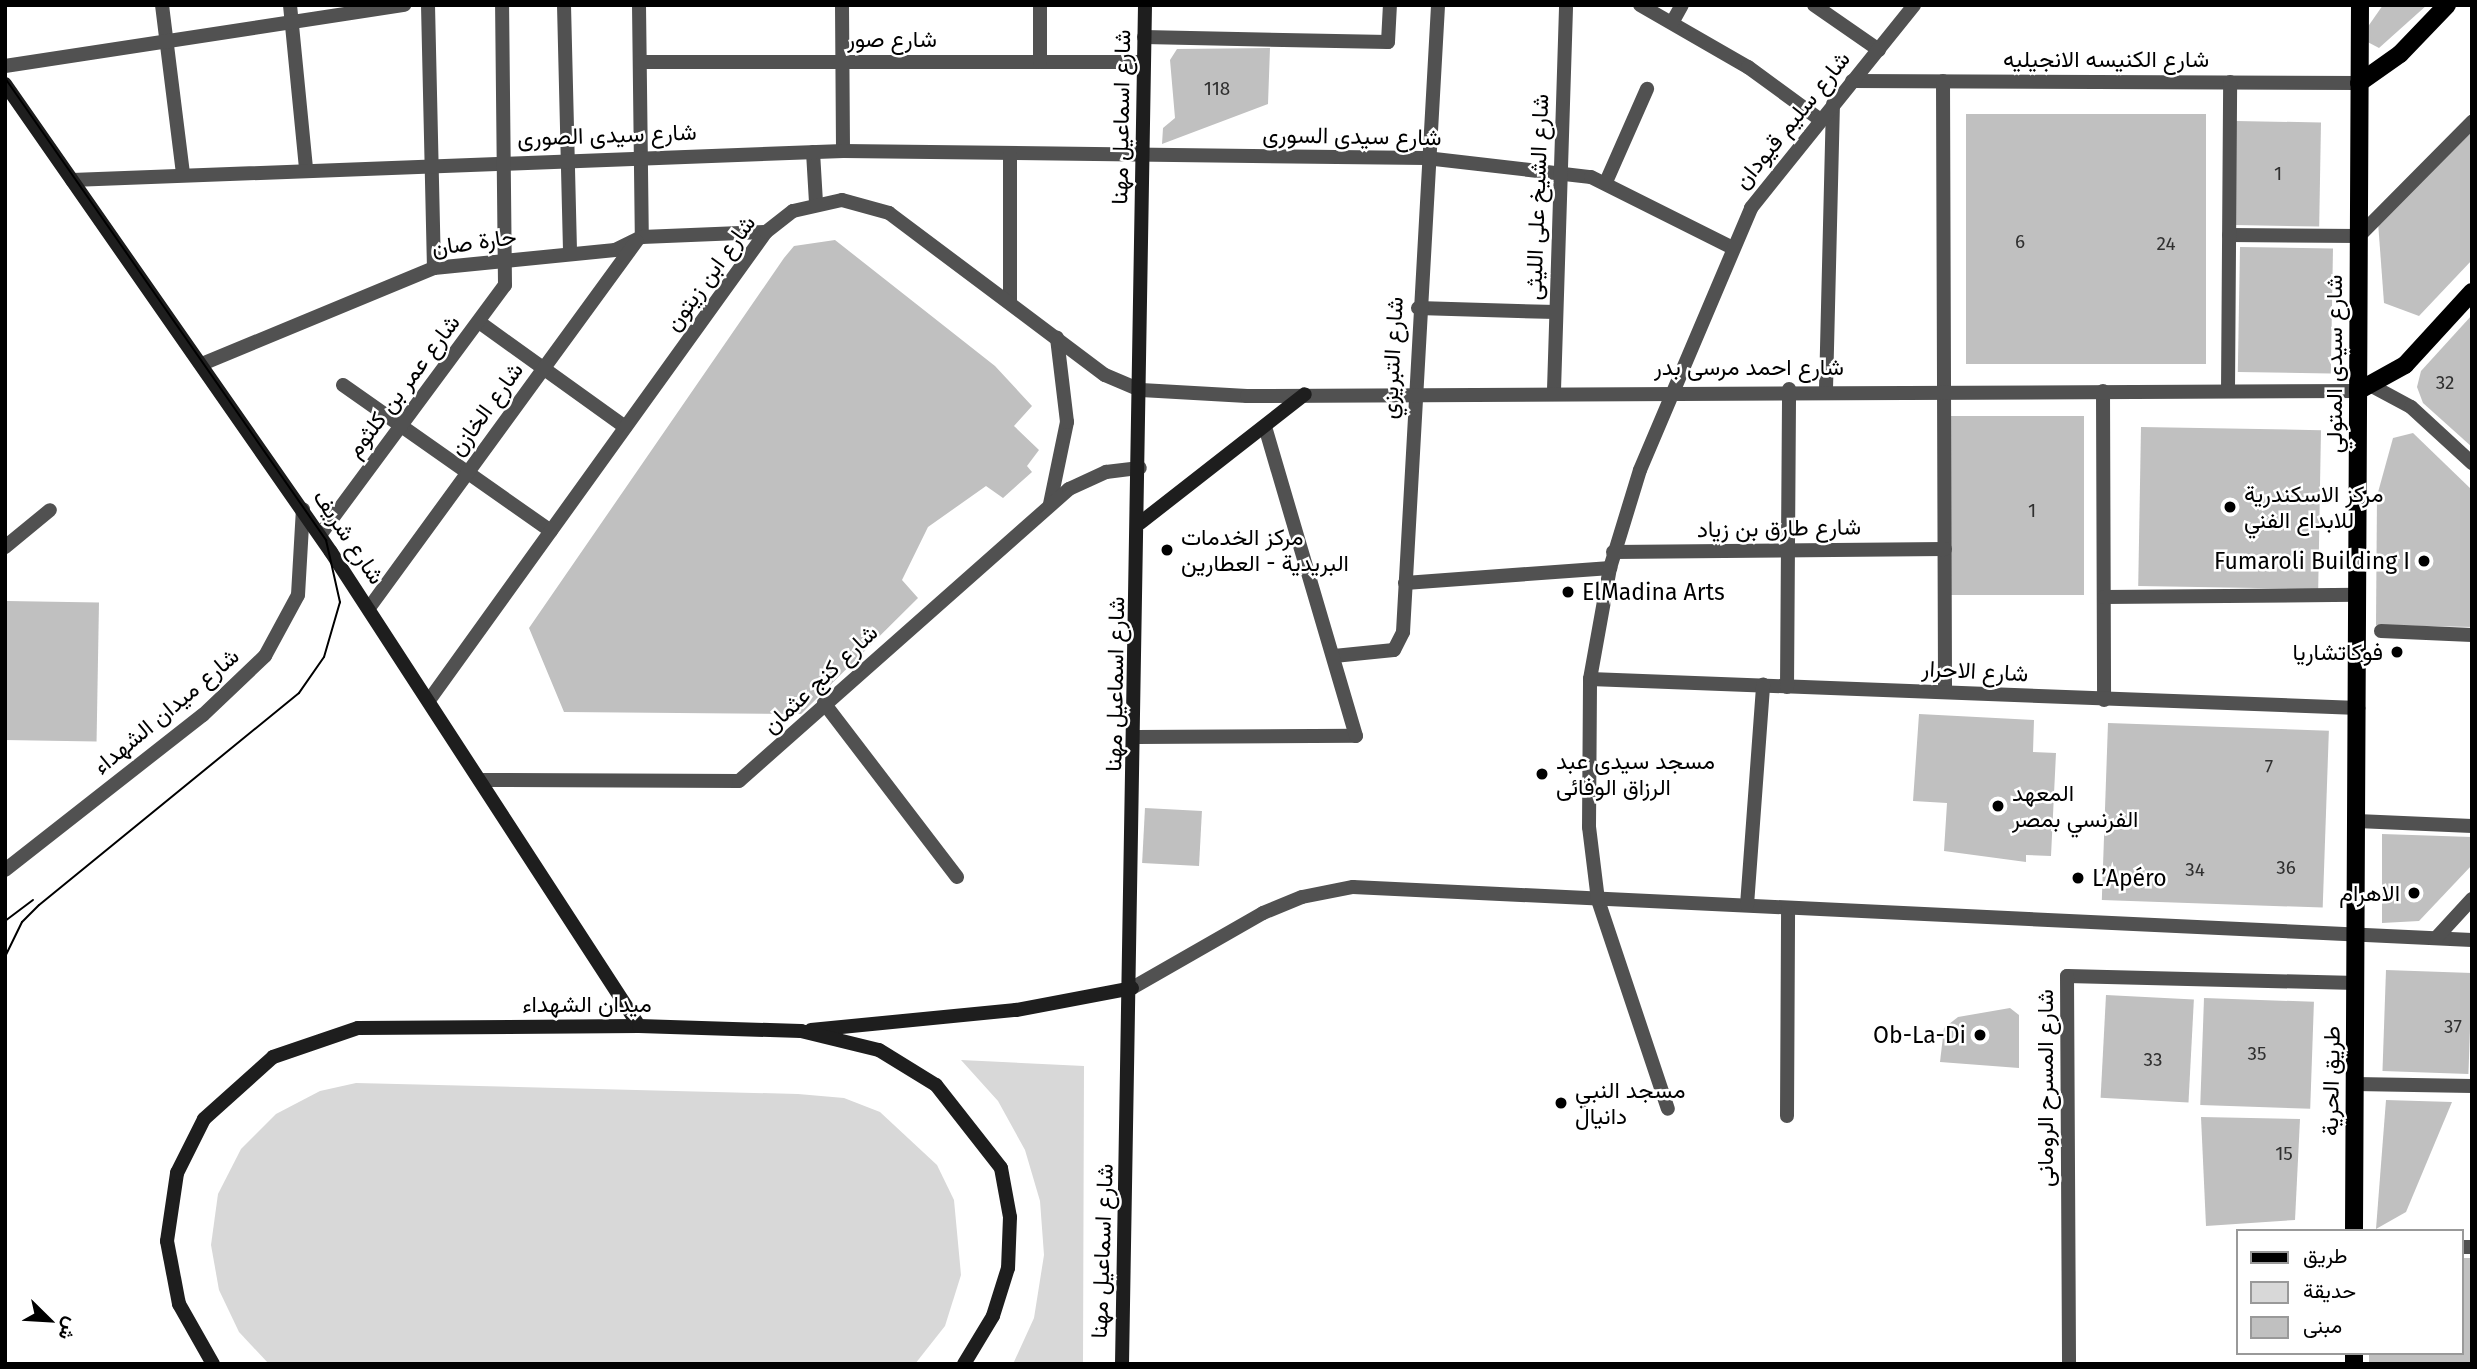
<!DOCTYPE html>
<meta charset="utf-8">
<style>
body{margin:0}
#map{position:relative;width:2477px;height:1369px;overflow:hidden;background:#fff;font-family:"Fira Sans",Vazirmatn,sans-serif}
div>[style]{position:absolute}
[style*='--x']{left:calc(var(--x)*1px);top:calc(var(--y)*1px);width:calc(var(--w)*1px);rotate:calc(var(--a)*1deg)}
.green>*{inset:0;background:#d8d8d8}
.building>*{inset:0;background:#c0c0c0;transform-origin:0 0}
.pedestrian>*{height:14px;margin:-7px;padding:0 7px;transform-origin:7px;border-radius:7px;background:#515151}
.minor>*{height:14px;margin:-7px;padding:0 7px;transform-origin:7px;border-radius:7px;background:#515151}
.tertiary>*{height:14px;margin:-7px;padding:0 7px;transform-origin:7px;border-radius:7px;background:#515151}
.secondary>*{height:14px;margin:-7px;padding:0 7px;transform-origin:7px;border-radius:7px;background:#1e1e1e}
.primary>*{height:18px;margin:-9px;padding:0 9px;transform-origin:9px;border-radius:9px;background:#000}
.tram>*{height:2px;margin:-1px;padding:0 1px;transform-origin:1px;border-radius:1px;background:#000}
.dots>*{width:19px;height:19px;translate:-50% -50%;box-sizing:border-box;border:4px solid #fff;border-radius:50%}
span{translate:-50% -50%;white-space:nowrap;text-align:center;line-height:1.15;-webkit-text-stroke:5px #fff;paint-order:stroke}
.number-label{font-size:19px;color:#303030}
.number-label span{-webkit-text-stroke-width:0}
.street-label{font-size:23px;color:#000}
.poi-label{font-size:23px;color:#000}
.left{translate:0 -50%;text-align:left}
.right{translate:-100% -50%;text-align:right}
.frame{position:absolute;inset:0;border:7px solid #000;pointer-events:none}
.legend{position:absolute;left:2236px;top:1229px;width:228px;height:126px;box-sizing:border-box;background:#fff;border:2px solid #999;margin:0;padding:9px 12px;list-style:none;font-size:21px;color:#000}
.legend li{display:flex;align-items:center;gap:14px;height:35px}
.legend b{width:35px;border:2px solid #999}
.north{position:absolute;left:14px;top:1285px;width:70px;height:70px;-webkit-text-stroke:5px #fff;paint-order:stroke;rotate:114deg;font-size:19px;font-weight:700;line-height:28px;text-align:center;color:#000}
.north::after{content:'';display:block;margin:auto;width:24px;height:32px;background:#000;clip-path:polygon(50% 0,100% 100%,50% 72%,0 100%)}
</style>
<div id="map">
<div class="green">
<i style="clip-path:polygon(961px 1060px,1084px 1066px,1083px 1364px,1013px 1364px,1034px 1318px,1044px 1255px,1040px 1201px,1025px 1150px,998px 1101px)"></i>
<i style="clip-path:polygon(356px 1083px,798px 1094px,844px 1098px,880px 1112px,937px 1165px,954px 1200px,961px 1275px,945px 1326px,915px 1364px,269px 1364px,239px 1332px,219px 1290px,211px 1245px,218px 1194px,241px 1149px,276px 1114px,320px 1091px)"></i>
</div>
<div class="building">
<i style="clip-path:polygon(2383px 5px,2427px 5px,2379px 48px,2360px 38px)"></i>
<i style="clip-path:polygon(1270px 48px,1268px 104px,1162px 144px,1163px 128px,1175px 118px,1170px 60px,1177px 49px)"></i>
<i style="left:2206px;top:114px;width:250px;height:240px;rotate:90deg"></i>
<i style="left:2236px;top:121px;width:85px;height:104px;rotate:1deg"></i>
<i style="clip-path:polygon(2472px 131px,2472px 260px,2419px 316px,2384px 303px,2378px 222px)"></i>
<i style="clip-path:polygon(835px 240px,995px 366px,1032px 406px,1014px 426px,1039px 450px,1027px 466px,1032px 472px,1003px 498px,986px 486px,928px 527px,902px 580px,918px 598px,801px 714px,564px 712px,529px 628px,784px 258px,794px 246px)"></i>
<i style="left:2240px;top:247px;width:93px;height:125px;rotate:1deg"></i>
<i style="clip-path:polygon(2472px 315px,2472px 447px,2423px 403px,2417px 387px,2421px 371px)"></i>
<i style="left:2084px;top:416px;width:179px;height:134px;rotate:90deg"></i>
<i style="left:2141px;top:427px;width:180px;height:159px;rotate:1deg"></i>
<i style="clip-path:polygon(2413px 433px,2472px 490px,2472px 627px,2376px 625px,2377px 496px,2393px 438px)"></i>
<i style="left:7px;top:601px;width:92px;height:139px;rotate:1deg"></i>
<i style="clip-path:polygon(1919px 714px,2034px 720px,2033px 752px,2056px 753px,2051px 856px,2026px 855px,2026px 862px,1944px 851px,1947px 803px,1913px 801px)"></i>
<i style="left:2108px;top:723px;width:221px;height:177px;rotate:2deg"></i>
<i style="left:1145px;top:808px;width:57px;height:55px;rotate:3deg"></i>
<i style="clip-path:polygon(2382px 834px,2472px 837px,2472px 865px,2419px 921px,2382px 923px)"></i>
<i style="left:2386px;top:970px;width:86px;height:101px;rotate:2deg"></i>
<i style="left:2106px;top:995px;width:88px;height:103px;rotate:3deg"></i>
<i style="left:2204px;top:998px;width:110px;height:107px;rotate:2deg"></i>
<i style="clip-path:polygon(2010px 1008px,2019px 1015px,2019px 1068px,1940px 1062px,1944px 1028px,1958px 1017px)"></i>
<i style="clip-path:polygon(2386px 1100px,2452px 1102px,2406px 1212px,2376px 1229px)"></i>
<i style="clip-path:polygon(2201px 1117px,2300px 1119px,2295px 1220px,2206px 1226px)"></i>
<i style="clip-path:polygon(2461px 1258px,2472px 1258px,2472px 1364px,2369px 1364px,2369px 1353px,2461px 1353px)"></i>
</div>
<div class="pedestrian">
<i style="--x:1598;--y:900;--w:220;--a:71.5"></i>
<i style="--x:2067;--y:976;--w:290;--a:1.4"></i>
<i style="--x:1132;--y:988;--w:151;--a:-29.8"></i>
<i style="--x:1263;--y:913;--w:42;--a:-22.3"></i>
<i style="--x:1302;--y:897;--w:52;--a:-11.1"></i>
<i style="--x:1353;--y:887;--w:1120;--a:2.71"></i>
<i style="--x:1787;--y:1116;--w:208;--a:-89.7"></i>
</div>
<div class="minor">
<i style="--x:162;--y:5;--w:170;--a:82.9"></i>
<i style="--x:290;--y:5;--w:163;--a:84.4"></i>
<i style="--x:428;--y:5;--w:263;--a:88.7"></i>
<i style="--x:564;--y:5;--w:249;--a:88.6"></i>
<i style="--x:639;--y:5;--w:232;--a:89.3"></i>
<i style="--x:842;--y:5;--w:146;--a:89.6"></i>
<i style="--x:1640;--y:5;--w:125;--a:29.9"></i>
<i style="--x:1748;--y:67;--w:88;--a:36.2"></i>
<i style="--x:1814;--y:5;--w:79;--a:34.7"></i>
<i style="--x:1673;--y:21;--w:18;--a:-61"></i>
<i style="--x:1144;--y:37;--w:244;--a:1.2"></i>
<i style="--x:1388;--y:42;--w:37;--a:-87"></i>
<i style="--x:640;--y:62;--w:503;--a:0"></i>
<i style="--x:1040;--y:62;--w:57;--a:-90"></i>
<i style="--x:5;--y:66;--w:404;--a:-8.7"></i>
<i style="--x:1852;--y:81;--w:507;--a:0.23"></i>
<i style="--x:1943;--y:81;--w:611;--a:89.81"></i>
<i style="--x:813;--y:152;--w:51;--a:86.6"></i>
<i style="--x:72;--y:180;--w:772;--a:-2.15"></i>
<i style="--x:843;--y:151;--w:583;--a:0.69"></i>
<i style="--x:1426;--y:158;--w:166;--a:6.6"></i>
<i style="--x:1591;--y:177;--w:157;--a:26.6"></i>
<i style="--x:1606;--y:182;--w:102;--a:-66.2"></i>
<i style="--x:2229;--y:235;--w:130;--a:0.4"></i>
<i style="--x:2359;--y:236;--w:161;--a:-45.3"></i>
<i style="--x:1010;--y:301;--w:146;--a:-90"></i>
<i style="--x:1418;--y:308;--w:138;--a:1.7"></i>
<i style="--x:479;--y:322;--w:180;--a:35.7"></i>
<i style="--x:202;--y:364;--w:251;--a:-22.5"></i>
<i style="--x:434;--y:268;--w:182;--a:-5.7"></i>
<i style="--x:615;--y:250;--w:30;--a:-26"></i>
<i style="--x:642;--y:237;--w:124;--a:-2.3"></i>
<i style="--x:343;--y:385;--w:254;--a:35.1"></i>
<i style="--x:2372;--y:386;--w:44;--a:28.3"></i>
<i style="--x:2411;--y:407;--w:83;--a:42.6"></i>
<i style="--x:1826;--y:389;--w:285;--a:-88.6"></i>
<i style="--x:1554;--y:390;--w:385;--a:-88.2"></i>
<i style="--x:2103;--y:391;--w:309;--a:89.8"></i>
<i style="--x:2228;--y:391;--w:309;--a:-89.6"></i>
<i style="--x:1050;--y:504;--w:84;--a:-78.3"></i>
<i style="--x:1067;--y:422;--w:85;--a:-96.8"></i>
<i style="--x:320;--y:535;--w:311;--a:-53.5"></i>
<i style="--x:505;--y:285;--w:280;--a:-90.6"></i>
<i style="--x:5;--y:547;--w:58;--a:-39.4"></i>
<i style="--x:1613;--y:552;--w:332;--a:-0.5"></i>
<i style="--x:1405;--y:583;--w:206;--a:-4.2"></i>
<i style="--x:2104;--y:597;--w:253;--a:-0.5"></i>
<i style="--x:369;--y:608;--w:454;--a:-53.9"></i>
<i style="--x:2381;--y:631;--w:91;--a:2.5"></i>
<i style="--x:1334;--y:656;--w:60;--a:-5.7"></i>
<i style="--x:1394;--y:650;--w:20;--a:-63"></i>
<i style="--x:1403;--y:632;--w:628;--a:-86.8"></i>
<i style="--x:1590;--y:679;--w:769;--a:2.16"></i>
<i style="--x:1787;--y:687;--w:298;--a:-89.6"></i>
<i style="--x:430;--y:699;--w:575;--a:-54.27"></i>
<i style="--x:766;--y:232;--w:34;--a:-38"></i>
<i style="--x:793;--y:211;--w:50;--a:-12.7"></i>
<i style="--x:842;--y:200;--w:49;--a:15.5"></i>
<i style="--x:889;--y:213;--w:270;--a:36.9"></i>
<i style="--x:1105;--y:375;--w:39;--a:23"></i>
<i style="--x:824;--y:703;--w:219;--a:52.6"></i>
<i style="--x:1137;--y:737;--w:219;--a:-0.3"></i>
<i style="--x:1356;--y:736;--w:322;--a:-106.4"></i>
<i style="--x:480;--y:780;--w:259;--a:0.2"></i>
<i style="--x:739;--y:781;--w:441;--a:-41.5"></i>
<i style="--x:1069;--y:489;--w:41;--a:-24.7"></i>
<i style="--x:1106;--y:472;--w:34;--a:-7"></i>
<i style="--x:2357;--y:821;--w:115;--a:2.5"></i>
<i style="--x:5;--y:870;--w:251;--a:-38.1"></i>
<i style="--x:203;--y:715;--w:86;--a:-43.6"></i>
<i style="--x:265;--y:656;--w:69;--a:-61.6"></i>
<i style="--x:298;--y:595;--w:86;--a:-86.7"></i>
<i style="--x:1598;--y:900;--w:74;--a:-97"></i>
<i style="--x:1589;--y:827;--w:148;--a:-89.6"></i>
<i style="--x:1590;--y:679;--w:113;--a:-79.8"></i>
<i style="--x:1610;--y:568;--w:102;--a:-73"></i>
<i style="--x:1640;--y:470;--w:285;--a:-67"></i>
<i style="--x:1751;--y:208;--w:260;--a:-51.2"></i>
<i style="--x:1747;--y:905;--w:221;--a:-85.8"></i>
<i style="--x:2437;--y:937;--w:52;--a:-47.4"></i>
<i style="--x:2067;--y:976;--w:388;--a:89.7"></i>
<i style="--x:2355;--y:1084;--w:117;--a:1"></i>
<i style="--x:2461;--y:1247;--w:11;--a:0"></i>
</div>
<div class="tertiary">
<i style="--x:1141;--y:390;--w:106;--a:3.2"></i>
<i style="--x:1247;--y:396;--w:1111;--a:-0.26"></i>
</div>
<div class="secondary">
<i style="--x:5;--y:84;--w:570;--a:55.14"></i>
<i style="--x:331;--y:552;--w:565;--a:56.98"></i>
<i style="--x:1140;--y:523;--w:209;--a:-38"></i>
<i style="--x:811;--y:1030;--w:206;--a:-5.6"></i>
<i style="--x:1016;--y:1010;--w:118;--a:-10.7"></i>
<i style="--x:213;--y:1364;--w:69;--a:-119.5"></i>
<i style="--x:179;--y:1304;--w:64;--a:-100.8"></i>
<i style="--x:167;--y:1241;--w:69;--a:-81.6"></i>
<i style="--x:177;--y:1173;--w:60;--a:-63.4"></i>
<i style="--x:204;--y:1119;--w:93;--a:-41.9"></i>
<i style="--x:273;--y:1057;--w:90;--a:-18.8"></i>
<i style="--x:358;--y:1028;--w:281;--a:-0.4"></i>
<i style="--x:639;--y:1026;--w:162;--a:1.8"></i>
<i style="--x:801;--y:1031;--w:80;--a:13.7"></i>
<i style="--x:879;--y:1050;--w:67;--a:31.6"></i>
<i style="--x:936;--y:1085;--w:105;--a:51.9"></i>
<i style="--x:1001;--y:1168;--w:50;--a:79.6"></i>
<i style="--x:1010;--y:1217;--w:51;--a:92.2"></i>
<i style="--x:1008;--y:1268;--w:50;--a:107.4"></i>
<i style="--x:993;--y:1316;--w:56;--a:121.1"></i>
<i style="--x:1122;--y:1364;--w:1359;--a:-89.03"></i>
</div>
<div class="primary">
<i style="--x:2359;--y:83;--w:50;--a:-35.3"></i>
<i style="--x:2400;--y:54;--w:68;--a:-46.2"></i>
<i style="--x:2358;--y:391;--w:54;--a:-29"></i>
<i style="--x:2405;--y:365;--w:99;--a:-47.5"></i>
<i style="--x:2354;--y:1231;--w:1226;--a:-89.72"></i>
<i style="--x:2354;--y:1364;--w:11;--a:-90"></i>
</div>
<div class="tram">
<i style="--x:5;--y:78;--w:563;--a:55.21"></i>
<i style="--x:326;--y:540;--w:64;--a:77.3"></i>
<i style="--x:340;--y:602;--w:57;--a:106.2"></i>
<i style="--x:324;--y:657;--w:44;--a:124.8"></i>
<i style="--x:299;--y:693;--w:335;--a:140.8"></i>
<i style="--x:39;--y:905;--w:24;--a:135"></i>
<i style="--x:22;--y:922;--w:39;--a:116"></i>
<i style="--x:5;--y:921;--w:35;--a:-37"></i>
</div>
<div class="dots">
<i style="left:2230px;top:507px;background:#000"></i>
<i style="left:1167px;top:550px;background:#000"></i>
<i style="left:2424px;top:561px;background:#000"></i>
<i style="left:1568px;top:592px;background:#000"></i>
<i style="left:2397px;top:652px;background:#000"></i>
<i style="left:1542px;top:774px;background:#000"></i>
<i style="left:1998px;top:806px;background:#000"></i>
<i style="left:2078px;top:878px;background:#000"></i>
<i style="left:2414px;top:893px;background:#000"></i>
<i style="left:1980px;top:1035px;background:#000"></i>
<i style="left:1561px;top:1103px;background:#000"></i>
</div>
<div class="number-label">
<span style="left:1217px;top:89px">118</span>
<span style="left:2278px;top:174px">1</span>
<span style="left:2020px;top:242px">6</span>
<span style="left:2166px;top:244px">24</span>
<span style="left:2445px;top:383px">32</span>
<span style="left:2032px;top:511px">1</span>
<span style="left:2269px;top:767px">7</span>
<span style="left:2286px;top:868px">36</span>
<span style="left:2195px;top:870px">34</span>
<span style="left:2453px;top:1027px">37</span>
<span style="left:2257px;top:1054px">35</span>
<span style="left:2153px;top:1060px">33</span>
<span style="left:2284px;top:1154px">15</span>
</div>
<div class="street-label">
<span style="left:892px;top:39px">شارع صور</span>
<span style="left:2106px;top:59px">شارع الكنيسه الانجيليه</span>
<span style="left:1121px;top:117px;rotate:-89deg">شارع اسماعيل مهنا</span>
<span style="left:1792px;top:120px;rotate:-51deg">شارع سليم قيودان</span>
<span style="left:607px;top:135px;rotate:-2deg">شارع سيدى الصورى</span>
<span style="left:1352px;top:136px;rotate:1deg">شارع سيدى السورى</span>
<span style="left:1537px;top:197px;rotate:-88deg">شارع الشيخ على الليثى</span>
<span style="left:474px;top:242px;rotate:-8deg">حارة صان</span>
<span style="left:710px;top:273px;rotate:-54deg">شارع ابن زيتون</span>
<span style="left:1392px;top:358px;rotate:-87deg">شارع التبريزي</span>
<span style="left:2334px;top:364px;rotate:-90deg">شارع سيدى المتولي</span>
<span style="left:1749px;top:367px">شارع احمد مرسى بدر</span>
<span style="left:403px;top:386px;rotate:-53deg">شارع عمر بن كلثوم</span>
<span style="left:486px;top:409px;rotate:-54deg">شارع الخازن</span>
<span style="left:1779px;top:528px;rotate:-1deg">شارع طارق بن زياد</span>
<span style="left:349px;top:537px;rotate:56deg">شارع شريف</span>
<span style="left:1975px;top:671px;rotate:3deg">شارع الاحرار</span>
<span style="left:820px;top:679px;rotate:-43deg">شارع كنج عثمان</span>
<span style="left:1115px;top:684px;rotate:-89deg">شارع اسماعيل مهنا</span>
<span style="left:166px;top:711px;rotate:-40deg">شارع ميدان الشهداء</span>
<span style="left:587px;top:1004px">ميدان الشهداء</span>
<span style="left:2331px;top:1081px;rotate:-89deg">طريق الحرية</span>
<span style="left:2045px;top:1088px;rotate:-90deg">شارع المسرح الرومانى</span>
<span style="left:1102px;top:1251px;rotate:-88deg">شارع اسماعيل مهنا</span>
</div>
<div class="poi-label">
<span class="left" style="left:2244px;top:507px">مركز الاسكندرية<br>للابداع الفني</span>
<span class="left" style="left:1181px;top:550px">مركز الخدمات<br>البريدية - العطارين</span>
<span class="right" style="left:2410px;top:561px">Fumaroli Building I</span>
<span class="left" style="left:1582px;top:592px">ElMadina Arts</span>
<span class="right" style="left:2383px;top:652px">فوكاتشاريا</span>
<span class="left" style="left:1556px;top:774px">مسجد سيدى عبد<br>الرزاق الوفائى</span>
<span class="left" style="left:2012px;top:806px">المعهد<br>الفرنسي بمصر</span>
<span class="left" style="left:2092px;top:878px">L’Apéro</span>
<span class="right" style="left:2400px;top:893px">الاهرام</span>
<span class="right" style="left:1966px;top:1035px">Ob-La-Di</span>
<span class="left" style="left:1575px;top:1103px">مسجد النبي<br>دانيال</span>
</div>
<div class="frame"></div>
<ul class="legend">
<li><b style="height:9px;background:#000"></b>طريق</li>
<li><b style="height:19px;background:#d8d8d8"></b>حديقة</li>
<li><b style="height:19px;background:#c0c0c0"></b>مبنى</li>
</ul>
<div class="north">ش</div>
</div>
